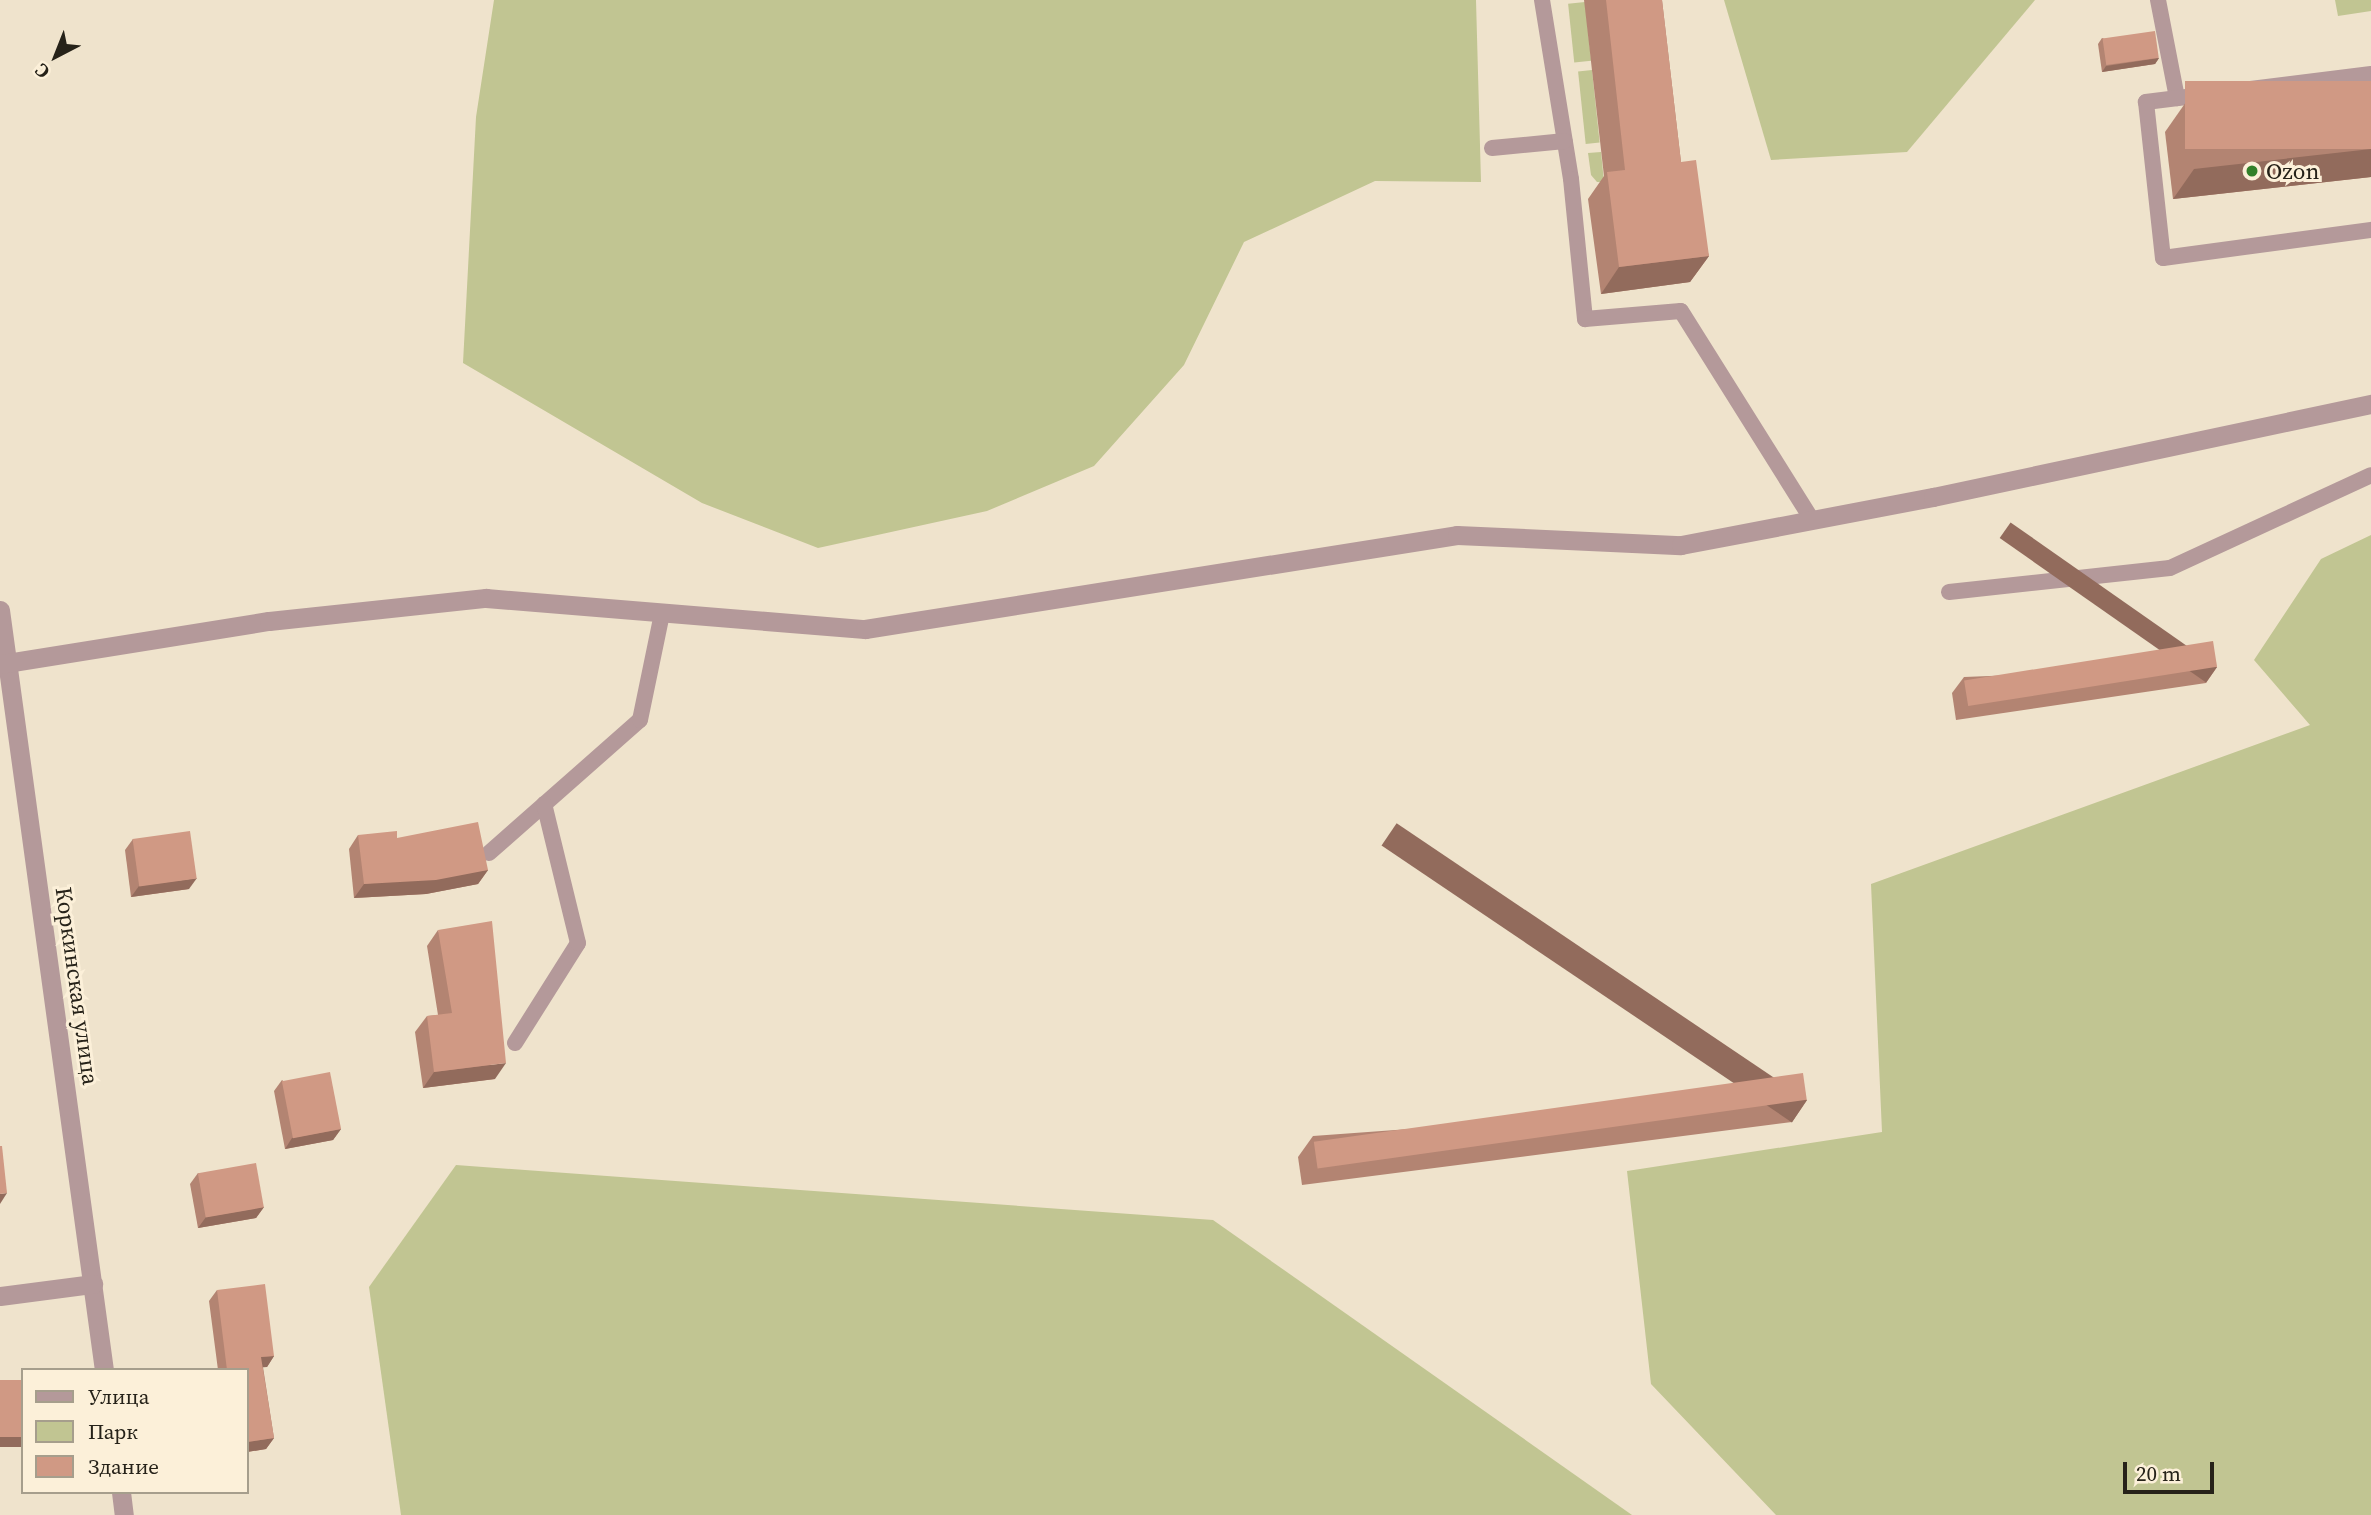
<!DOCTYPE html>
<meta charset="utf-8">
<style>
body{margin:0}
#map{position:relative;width:2371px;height:1515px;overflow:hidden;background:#efe3cc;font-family:"Source Serif 4",serif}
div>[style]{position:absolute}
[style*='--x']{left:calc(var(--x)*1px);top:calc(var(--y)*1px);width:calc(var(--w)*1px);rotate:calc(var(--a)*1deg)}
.green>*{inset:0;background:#c1c592;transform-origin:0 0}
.service>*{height:16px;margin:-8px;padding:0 8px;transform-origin:8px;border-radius:8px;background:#b4999a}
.minor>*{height:19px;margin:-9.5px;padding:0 9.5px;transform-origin:9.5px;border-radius:9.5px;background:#b4999a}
.wall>*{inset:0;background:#b38472}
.shaded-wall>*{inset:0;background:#926b5c;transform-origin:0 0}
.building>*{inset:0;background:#d09984;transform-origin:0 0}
.dots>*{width:19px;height:19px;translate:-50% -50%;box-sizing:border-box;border:4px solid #fcf0d9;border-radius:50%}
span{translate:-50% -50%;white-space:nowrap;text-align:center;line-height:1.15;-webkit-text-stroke:6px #fcf0d9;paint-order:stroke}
.poi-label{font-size:23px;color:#262219}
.left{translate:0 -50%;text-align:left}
.street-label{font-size:23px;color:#262219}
.legend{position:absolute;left:21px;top:1368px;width:228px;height:126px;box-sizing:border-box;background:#fcf0d9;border:2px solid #a69e8c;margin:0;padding:9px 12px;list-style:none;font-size:21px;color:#262219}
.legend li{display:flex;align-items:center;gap:14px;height:35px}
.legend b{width:35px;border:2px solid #a69e8c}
.north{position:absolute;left:21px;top:21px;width:70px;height:70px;-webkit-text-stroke:5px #fcf0d9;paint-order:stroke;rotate:222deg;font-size:19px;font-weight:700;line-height:28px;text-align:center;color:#262219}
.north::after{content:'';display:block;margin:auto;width:24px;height:32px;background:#262219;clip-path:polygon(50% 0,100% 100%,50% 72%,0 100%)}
.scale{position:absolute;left:2123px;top:1462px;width:91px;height:32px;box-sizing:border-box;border:4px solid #262219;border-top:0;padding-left:9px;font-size:21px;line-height:24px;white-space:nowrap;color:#262219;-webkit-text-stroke:5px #fcf0d9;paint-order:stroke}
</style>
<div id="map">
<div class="green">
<i style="clip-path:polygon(494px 0,1476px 0,1481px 182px,1375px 181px,1244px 242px,1184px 365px,1094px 466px,987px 511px,818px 548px,702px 503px,463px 363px,476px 117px)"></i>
<i style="clip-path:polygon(1724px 0,2035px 0,1907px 152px,1771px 160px)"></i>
<i style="clip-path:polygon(2335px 0,2371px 0,2371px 11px,2338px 16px)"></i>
<i style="left:1585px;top:2px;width:59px;height:17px;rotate:84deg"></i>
<i style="left:1592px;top:70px;width:73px;height:14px;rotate:84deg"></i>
<i style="clip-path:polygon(1601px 152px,1604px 182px,1597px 182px,1591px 175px,1588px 153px)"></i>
<i style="clip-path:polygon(2371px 535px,2371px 1515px,1776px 1515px,1651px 1384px,1627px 1171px,1882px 1132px,1871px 884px,2310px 725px,2254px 660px,2321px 559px)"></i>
<i style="clip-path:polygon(456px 1165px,1213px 1220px,1632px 1515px,401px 1515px,369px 1287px)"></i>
</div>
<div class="service">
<i style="--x:1542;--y:0;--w:181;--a:80.8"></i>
<i style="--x:1571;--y:179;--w:141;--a:84.3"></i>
<i style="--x:1585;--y:319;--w:96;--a:-4.8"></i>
<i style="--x:1681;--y:311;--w:247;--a:57.9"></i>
<i style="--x:2158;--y:0;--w:100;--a:79"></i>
<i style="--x:2371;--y:74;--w:227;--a:172.9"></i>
<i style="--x:2146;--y:102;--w:157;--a:83.8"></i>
<i style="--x:2163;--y:258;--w:210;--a:-7.7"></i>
<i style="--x:1492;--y:148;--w:73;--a:-5.5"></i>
<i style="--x:1949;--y:592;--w:222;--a:-6.2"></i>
<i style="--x:2170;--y:568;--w:221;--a:-24.8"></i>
<i style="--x:489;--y:853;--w:201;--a:-41.4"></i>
<i style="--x:640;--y:720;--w:108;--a:-78.3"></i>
<i style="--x:515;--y:1043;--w:118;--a:-57.8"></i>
<i style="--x:578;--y:943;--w:143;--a:-103.7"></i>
</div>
<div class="minor">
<i style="--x:0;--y:610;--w:767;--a:82.21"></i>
<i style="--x:0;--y:664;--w:272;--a:-9.1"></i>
<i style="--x:269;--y:621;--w:218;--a:-6.1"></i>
<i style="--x:486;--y:598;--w:380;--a:4.7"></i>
<i style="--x:865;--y:629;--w:599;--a:-9.02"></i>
<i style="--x:1457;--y:535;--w:224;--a:2.6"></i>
<i style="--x:1681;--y:545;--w:257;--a:-10.8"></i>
<i style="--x:1933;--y:497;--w:448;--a:-12"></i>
<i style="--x:0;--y:1296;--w:94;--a:-7.4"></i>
<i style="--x:121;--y:1492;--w:23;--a:83"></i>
</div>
<div class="wall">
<i style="clip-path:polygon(1584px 0,1662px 0,1681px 162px,1709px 256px,1690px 282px,1601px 294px,1588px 199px,1604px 176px)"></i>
<i style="clip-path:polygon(2102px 38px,2159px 58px,2155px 64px,2102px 72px,2098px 44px)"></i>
<i style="clip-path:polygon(2371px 81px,2371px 177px,2173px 199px,2165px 132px,2186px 102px)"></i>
<i style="clip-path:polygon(2217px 667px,2206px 683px,1956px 720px,1952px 693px,1964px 677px)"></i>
<i style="clip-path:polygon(358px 835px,397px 838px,488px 870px,478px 884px,426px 894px,354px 898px,349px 849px)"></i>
<i style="clip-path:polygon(133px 839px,189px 889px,131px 897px,125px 850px)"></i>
<i style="clip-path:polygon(438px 930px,495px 1079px,423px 1088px,415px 1032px,427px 1016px,438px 1015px,427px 946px)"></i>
<i style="clip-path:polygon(282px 1080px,341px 1129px,333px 1140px,285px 1149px,274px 1091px)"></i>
<i style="clip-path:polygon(1807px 1100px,1792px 1122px,1302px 1185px,1298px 1157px,1313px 1136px)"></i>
<i style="clip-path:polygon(198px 1173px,264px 1207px,256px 1218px,198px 1228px,190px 1184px)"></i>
<i style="clip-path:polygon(217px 1290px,274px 1356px,267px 1367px,263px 1367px,274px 1438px,266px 1449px,247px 1452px,247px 1370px,218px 1370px,209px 1301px)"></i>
</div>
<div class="shaded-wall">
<i style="clip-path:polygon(2159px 58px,2155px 64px,2102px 72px,2106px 66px)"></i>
<i style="clip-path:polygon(2371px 149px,2371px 177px,2173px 199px,2194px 169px)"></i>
<i style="clip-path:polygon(1709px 256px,1690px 282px,1601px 294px,1619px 267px)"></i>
<i style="left:2217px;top:667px;width:19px;height:252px;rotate:125deg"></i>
<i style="clip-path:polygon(488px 870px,478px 884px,426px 894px,354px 898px,364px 884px)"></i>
<i style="clip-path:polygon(197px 878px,189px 889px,131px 897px,139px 886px)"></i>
<i style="clip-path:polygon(506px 1063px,495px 1079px,423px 1088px,434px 1072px)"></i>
<i style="left:1807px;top:1100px;width:27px;height:495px;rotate:124deg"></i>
<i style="clip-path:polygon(341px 1129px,333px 1140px,285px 1149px,292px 1138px)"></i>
<i style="clip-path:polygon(7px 1193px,0 1204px,0 1194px)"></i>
<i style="clip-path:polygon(264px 1207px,256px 1218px,198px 1228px,206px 1217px)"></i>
<i style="clip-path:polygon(274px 1356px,267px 1367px,254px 1368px,261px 1357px)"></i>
<i style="left:23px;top:1437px;width:10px;height:23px;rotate:90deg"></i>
<i style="clip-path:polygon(274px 1438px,266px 1449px,247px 1452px,247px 1442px)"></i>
</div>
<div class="building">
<i style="clip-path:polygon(1606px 0,1662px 0,1681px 162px,1696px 160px,1709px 256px,1619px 267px,1607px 172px,1625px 170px)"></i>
<i style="left:2155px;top:31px;width:27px;height:53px;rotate:82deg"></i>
<i style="left:2371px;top:81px;width:68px;height:186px;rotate:90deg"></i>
<i style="left:2213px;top:641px;width:26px;height:252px;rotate:81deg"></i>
<i style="clip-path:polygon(478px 822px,488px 870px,436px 880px,364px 884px,358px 835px,397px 831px,397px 838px)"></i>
<i style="left:190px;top:831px;width:48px;height:58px;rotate:82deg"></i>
<i style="clip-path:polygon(492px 921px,506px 1063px,434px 1072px,427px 1016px,452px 1013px,438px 930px)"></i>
<i style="left:330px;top:1072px;width:58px;height:49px;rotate:79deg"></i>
<i style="left:1803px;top:1073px;width:27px;height:494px;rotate:82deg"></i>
<i style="clip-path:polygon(0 1146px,2px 1146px,7px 1193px,0 1194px)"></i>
<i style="left:256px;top:1163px;width:45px;height:59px;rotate:80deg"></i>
<i style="clip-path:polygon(265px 1284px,274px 1356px,261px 1357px,274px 1438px,247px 1442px,247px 1370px,227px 1370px,217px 1290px)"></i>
<i style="left:23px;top:1380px;width:57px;height:23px;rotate:90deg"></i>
</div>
<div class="dots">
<i style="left:2252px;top:171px;background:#328029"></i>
</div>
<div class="poi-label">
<span class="left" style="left:2266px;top:171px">Ozon</span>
</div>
<div class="street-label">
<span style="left:77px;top:986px;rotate:82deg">Коркинская улица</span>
</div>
<ul class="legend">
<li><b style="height:9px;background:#b4999a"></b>Улица</li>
<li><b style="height:19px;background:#c1c592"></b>Парк</li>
<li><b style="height:19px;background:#d09984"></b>Здание</li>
</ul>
<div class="north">С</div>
<div class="scale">20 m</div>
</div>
